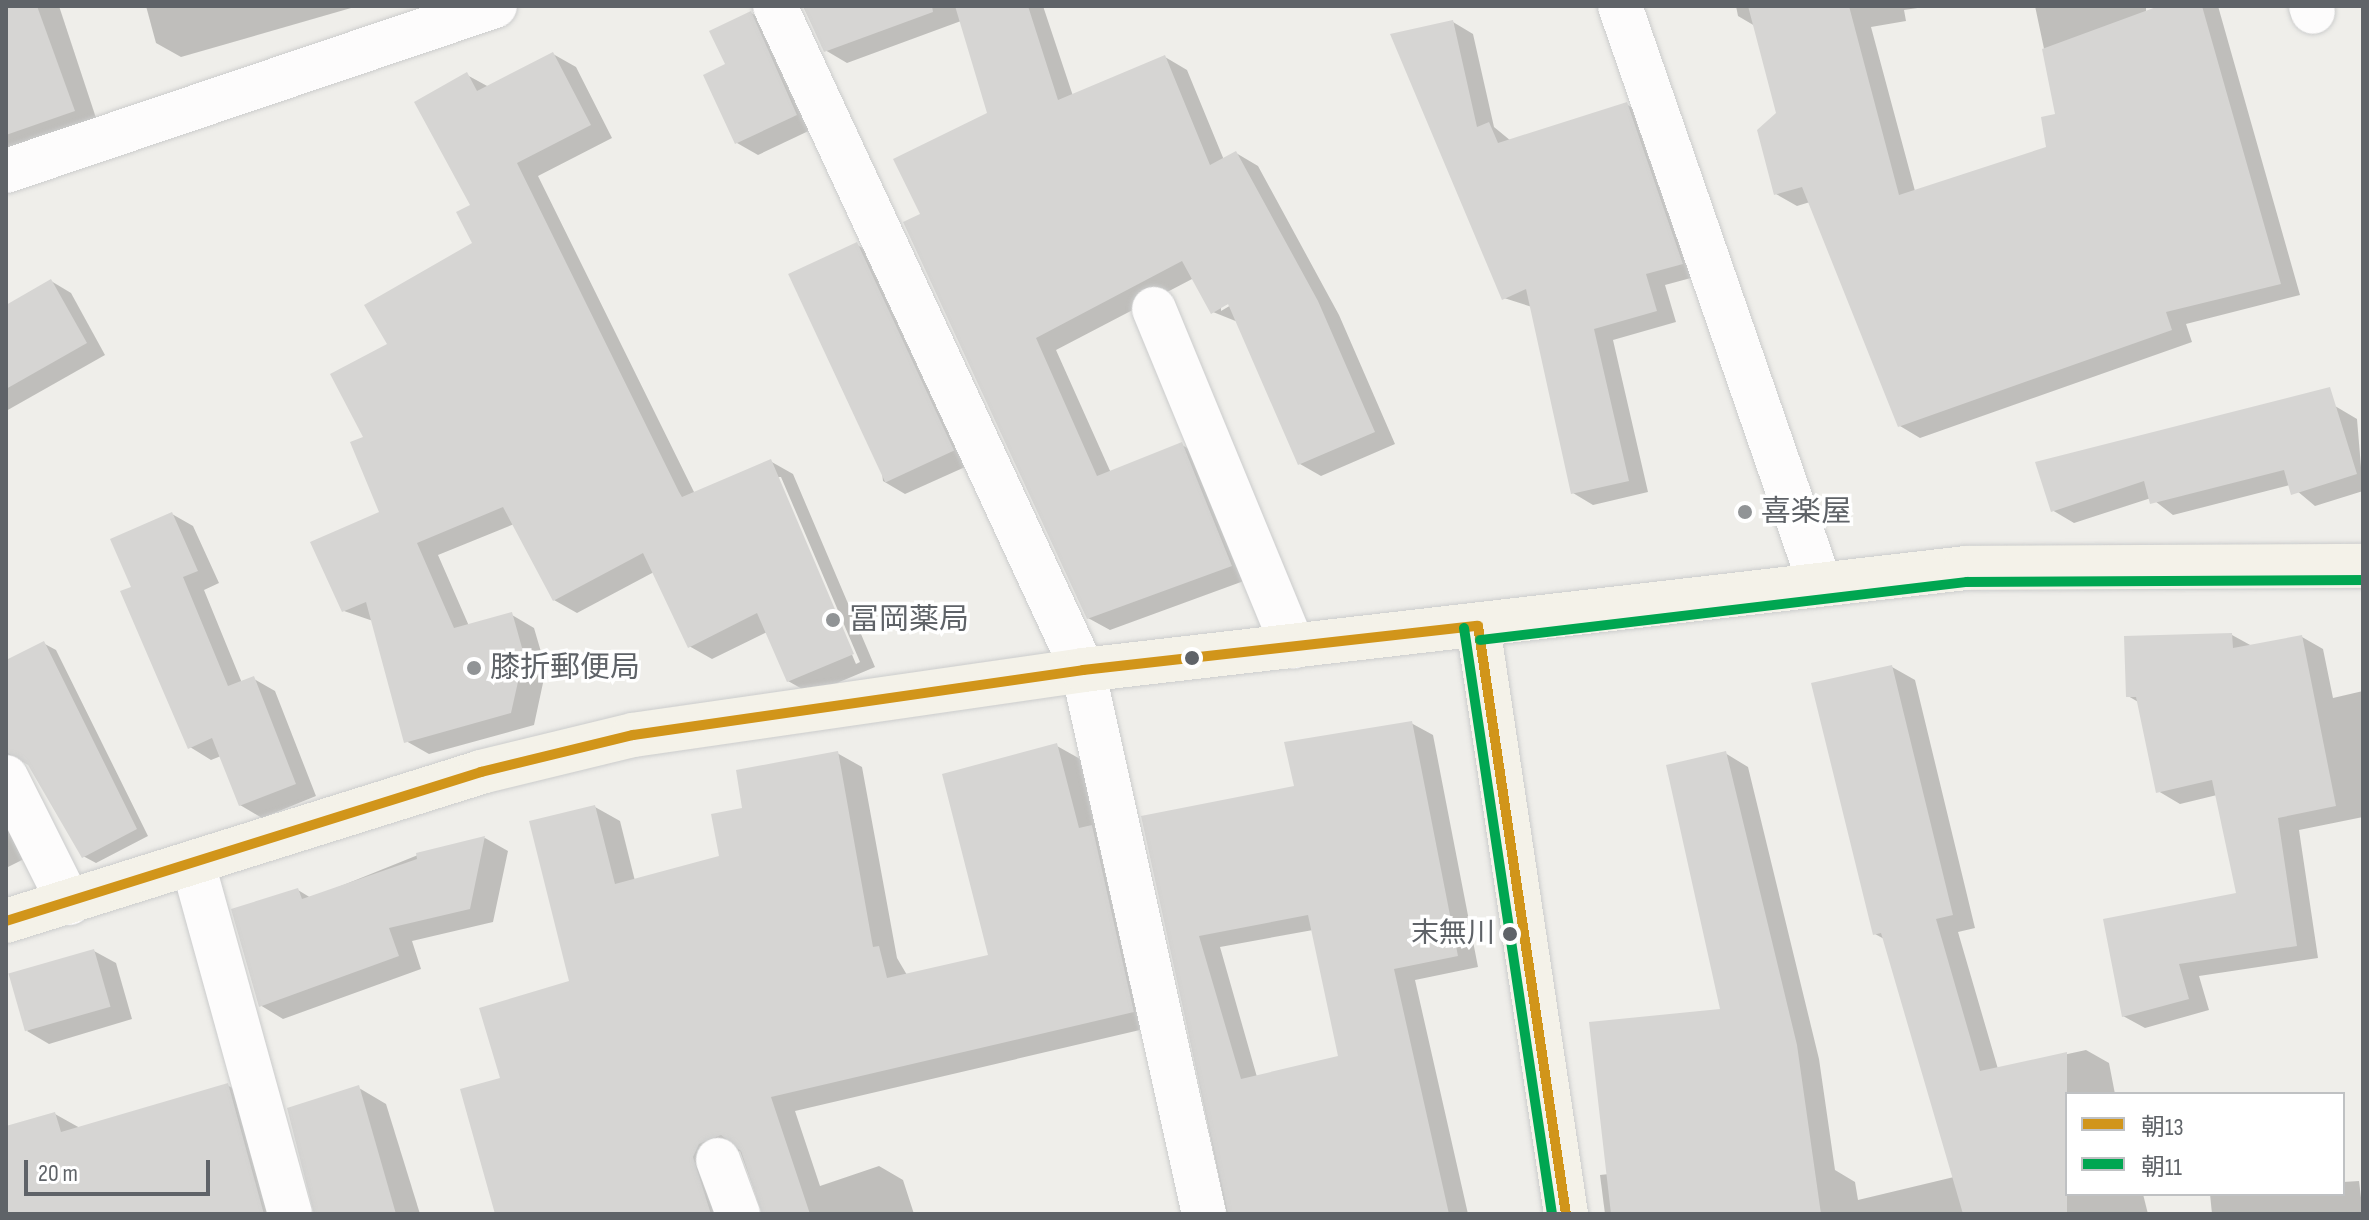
<!DOCTYPE html>
<meta charset="utf-8">
<style>
body{margin:0}
#map{position:relative;width:2369px;height:1220px;overflow:hidden;background:#efeeea;font-family:"Sofia Sans Condensed","Noto Sans JP",sans-serif}
div>[style]{position:absolute}
[style*='--x']{left:calc(var(--x)*1px);top:calc(var(--y)*1px);width:calc(var(--w)*1px);rotate:calc(var(--a)*1deg)}
.shadow>*{inset:0;background:#0003}
.building>*{inset:0;background:#d6d5d3;transform-origin:0 0}
.roads{filter:drop-shadow(0 0 2px #cbcccc) drop-shadow(0 0 2px #cbcccc)}
.minor>*{height:44px;margin:-22px;padding:0 22px;transform-origin:22px;border-radius:22px;background:#fdfcfc}
.major>*{height:44px;margin:-22px;padding:0 22px;transform-origin:22px;border-radius:22px;background:#f4f2e9}
.bus-1>*{height:10px;margin:-5px;padding:0 5px;transform-origin:5px;border-radius:5px;background:#d1951a}
.bus-2>*{height:10px;margin:-5px;padding:0 5px;transform-origin:5px;border-radius:5px;background:#00a651}
.dots>*{width:22px;height:22px;translate:-50% -50%;box-sizing:border-box;border:4px solid #fff;border-radius:50%}
span{translate:-50% -50%;white-space:nowrap;text-align:center;line-height:1.15;-webkit-text-stroke:7px #fff;paint-order:stroke}
.bus-label{font-size:28px;color:#5f6368}
.right{translate:-100% -50%;text-align:right}
.poi-label{font-size:30px;color:#5f6368}
.left{translate:0 -50%;text-align:left}
.frame{position:absolute;inset:0;border:8px solid #5f6368;pointer-events:none}
.legend{position:absolute;left:2065px;top:1092px;width:280px;height:104px;box-sizing:border-box;background:#fff;border:2px solid #bfc1c3;margin:0;padding:10px 14px;list-style:none;font-size:24px;color:#5f6368}
.legend li{display:flex;align-items:center;gap:16px;height:40px}
.legend b{width:40px;border:2px solid #bfc1c3}
.scale{position:absolute;left:24px;top:1160px;width:186px;height:36px;box-sizing:border-box;border:4px solid #5f6368;border-top:0;padding-left:10px;font-size:24px;line-height:28px;white-space:nowrap;color:#5f6368;-webkit-text-stroke:6px #fff;paint-order:stroke}
</style>
<div id="map">
<div class="shadow">
<i style="clip-path:polygon(6px 6px,59px 6px,98px 124px,6px 153px)"></i>
<i style="clip-path:polygon(146px 6px,358px 6px,181px 57px,156px 43px)"></i>
<i style="clip-path:polygon(evenodd,803px 6px,1043px 6px,1073px 96px,1165px 57px,1187px 70px,1224px 160px,1236px 153px,1258px 166px,1339px 315px,1395px 444px,1321px 476px,1300px 464px,1238px 322px,1213px 312px,1194px 278px,1056px 350px,1111px 473px,1182px 445px,1203px 457px,1252px 578px,1110px 630px,1088px 618px,989px 114px,961px 21px,847px 63px,825px 50px,803px 6px,1238px 301px,1221px 311px,1221px 306px,1238px 301px)"></i>
<i style="clip-path:polygon(1736px 6px,1931px 6px,1904px 10px,1906px 21px,1871px 27px,1915px 191px,2049px 148px,2058px 115px,2035px 6px,2146px 6px,2146px 13px,2218px 6px,2300px 295px,2186px 324px,2192px 342px,1920px 438px,1900px 426px,1810px 202px,1797px 206px,1776px 194px,1778px 114px,1755px 26px,1738px 16px)"></i>
<i style="clip-path:polygon(751px 13px,773px 25px,817px 127px,758px 155px,737px 143px)"></i>
<i style="clip-path:polygon(1453px 22px,1473px 34px,1494px 127px,1511px 141px,1626px 104px,1647px 116px,1702px 275px,1665px 285px,1676px 322px,1613px 340px,1648px 492px,1593px 505px,1573px 493px,1532px 307px,1504px 298px)"></i>
<i style="clip-path:polygon(evenodd,553px 54px,576px 67px,612px 138px,538px 176px,695px 494px,770px 461px,793px 474px,875px 667px,811px 694px,788px 681px,767px 632px,712px 659px,689px 646px,654px 572px,577px 613px,554px 600px,514px 524px,438px 555px,469px 626px,512px 615px,534px 628px,546px 669px,534px 725px,429px 754px,406px 741px,373px 621px,344px 611px,381px 513px,366px 438px,389px 345px,475px 244px,467px 75px,489px 87px,553px 54px,776px 477px,781px 477px,860px 662px,856px 664px,776px 477px)"></i>
<i style="clip-path:polygon(857px 245px,879px 257px,974px 463px,905px 494px,883px 481px)"></i>
<i style="clip-path:polygon(51px 281px,71px 293px,105px 355px,6px 411px,6px 307px)"></i>
<i style="clip-path:polygon(2335px 406px,2357px 419px,2363px 491px,2315px 506px,2290px 485px,2173px 515px,2151px 498px,2074px 523px,2052px 510px)"></i>
<i style="clip-path:polygon(172px 514px,193px 526px,219px 583px,204px 590px,242px 683px,254px 679px,275px 691px,316px 796px,262px 818px,240px 805px,221px 756px,211px 760px,190px 747px,133px 588px)"></i>
<i style="clip-path:polygon(2232px 635px,2252px 646px,2302px 637px,2323px 649px,2333px 698px,2363px 691px,2363px 817px,2299px 830px,2318px 958px,2199px 976px,2209px 1010px,2145px 1028px,2123px 1016px,2238px 895px,2217px 795px,2180px 804px,2158px 791px,2140px 703px,2128px 696px)"></i>
<i style="clip-path:polygon(43px 643px,56px 650px,148px 836px,96px 863px,83px 856px,29px 764px,20px 758px,6px 765px,6px 663px)"></i>
<i style="clip-path:polygon(1892px 667px,1915px 680px,1975px 928px,1958px 932px,1998px 1069px,2086px 1050px,2109px 1063px,2115px 1094px,2067px 1094px,2067px 1194px,2143px 1194px,2148px 1214px,1783px 1214px,1725px 753px,1748px 767px,1819px 1059px,1835px 1170px,1855px 1182px,1858px 1200px,1954px 1177px,1886px 940px,1875px 934px)"></i>
<i style="clip-path:polygon(evenodd,1411px 723px,1433px 735px,1478px 967px,1415px 980px,1468px 1214px,1227px 1214px,1143px 817px,1296px 787px,1411px 723px,1313px 930px,1340px 1057px,1257px 1077px,1220px 947px,1313px 930px)"></i>
<i style="clip-path:polygon(1057px 746px,1082px 760px,1157px 1026px,795px 1111px,820px 1186px,879px 1166px,903px 1180px,914px 1214px,763px 1214px,740px 1151px,724px 1157px,731px 1214px,558px 1214px,571px 982px,595px 807px,620px 821px,635px 881px,722px 857px,745px 809px,837px 753px,862px 767px,897px 958px,907px 975px,991px 957px)"></i>
<i style="clip-path:polygon(6px 814px,26px 858px,6px 868px)"></i>
<i style="clip-path:polygon(485px 838px,508px 851px,493px 922px,412px 941px,421px 969px,283px 1019px,260px 1005px,298px 890px,311px 898px,418px 855px)"></i>
<i style="clip-path:polygon(94px 951px,116px 963px,132px 1019px,49px 1044px,27px 1031px)"></i>
<i style="clip-path:polygon(227px 1085px,255px 1101px,286px 1214px,6px 1214px,6px 1140px,55px 1114px,80px 1128px)"></i>
<i style="clip-path:polygon(359px 1088px,386px 1104px,420px 1214px,315px 1214px)"></i>
<i style="clip-path:polygon(1609px 1174px,1712px 1214px,1605px 1214px,1600px 1175px)"></i>
<i style="clip-path:polygon(2359px 1181px,2363px 1214px,2212px 1214px,2210px 1194px,2343px 1194px,2343px 1182px)"></i>
</div>
<div class="building">
<i style="clip-path:polygon(6px 6px,37px 6px,75px 111px,6px 135px)"></i>
<i style="clip-path:polygon(803px 6px,932px 6px,933px 12px,824px 52px)"></i>
<i style="clip-path:polygon(955px 6px,1028px 6px,1058px 100px,1165px 55px,1210px 165px,1236px 151px,1318px 301px,1375px 432px,1298px 465px,1228px 304px,1211px 314px,1182px 261px,1036px 338px,1097px 476px,1182px 442px,1232px 566px,1087px 619px,903px 222px,920px 214px,893px 159px,987px 113px)"></i>
<i style="clip-path:polygon(1748px 6px,1849px 6px,1899px 195px,2046px 147px,2041px 117px,2055px 114px,2042px 49px,2159px 6px,2202px 6px,2281px 284px,2166px 312px,2172px 330px,1898px 427px,1802px 187px,1774px 195px,1757px 130px,1776px 113px)"></i>
<i style="clip-path:polygon(751px 11px,797px 115px,735px 144px,703px 75px,725px 64px,709px 31px)"></i>
<i style="clip-path:polygon(1453px 20px,1477px 127px,1489px 122px,1498px 143px,1627px 102px,1683px 264px,1646px 274px,1657px 311px,1594px 329px,1629px 481px,1571px 494px,1526px 289px,1502px 300px,1390px 34px)"></i>
<i style="clip-path:polygon(553px 52px,591px 125px,517px 163px,679px 492px,682px 497px,771px 459px,854px 654px,787px 682px,757px 613px,688px 648px,643px 553px,553px 601px,503px 507px,417px 543px,454px 628px,512px 612px,524px 655px,511px 713px,404px 743px,366px 602px,342px 612px,310px 542px,379px 512px,350px 442px,363px 437px,330px 374px,387px 344px,364px 305px,472px 243px,456px 212px,470px 205px,414px 102px,467px 72px,477px 91px)"></i>
<i style="left:857px;top:242px;width:230px;height:76px;rotate:65deg"></i>
<i style="clip-path:polygon(51px 279px,87px 343px,6px 389px,6px 305px)"></i>
<i style="clip-path:polygon(2330px 387px,2357px 474px,2291px 495px,2284px 470px,2150px 504px,2144px 481px,2051px 512px,2035px 462px)"></i>
<i style="clip-path:polygon(172px 512px,198px 571px,183px 577px,228px 686px,254px 676px,296px 784px,239px 806px,212px 738px,188px 749px,120px 591px,131px 587px,110px 539px)"></i>
<i style="clip-path:polygon(2232px 633px,2233px 648px,2302px 635px,2336px 806px,2278px 818px,2297px 946px,2179px 964px,2189px 999px,2122px 1017px,2103px 919px,2236px 893px,2212px 780px,2156px 793px,2136px 697px,2126px 697px,2124px 636px)"></i>
<i style="clip-path:polygon(44px 641px,137px 829px,82px 858px,28px 765px,6px 752px,6px 660px)"></i>
<i style="clip-path:polygon(1892px 665px,1953px 915px,1936px 919px,1980px 1071px,2067px 1052px,2067px 1214px,1963px 1214px,1881px 933px,1873px 935px,1811px 683px)"></i>
<i style="clip-path:polygon(evenodd,1412px 721px,1458px 956px,1394px 969px,1449px 1214px,1228px 1214px,1141px 816px,1294px 786px,1284px 742px,1412px 721px,1308px 915px,1338px 1056px,1241px 1079px,1199px 936px,1308px 915px)"></i>
<i style="clip-path:polygon(1057px 743px,1079px 828px,1092px 825px,1134px 1012px,771px 1097px,810px 1214px,762px 1214px,741px 1151px,721px 1135px,699px 1144px,693px 1157px,711px 1214px,495px 1214px,460px 1089px,500px 1078px,479px 1008px,569px 981px,529px 821px,595px 805px,615px 884px,719px 856px,711px 814px,742px 808px,736px 770px,838px 751px,873px 947px,879px 946px,887px 978px,988px 955px,942px 774px)"></i>
<i style="clip-path:polygon(1726px 751px,1797px 1045px,1821px 1214px,1611px 1214px,1589px 1022px,1720px 1009px,1666px 765px)"></i>
<i style="clip-path:polygon(485px 836px,470px 909px,389px 928px,399px 956px,259px 1007px,231px 909px,298px 888px,302px 899px,417px 859px,416px 853px)"></i>
<i style="left:94px;top:949px;width:60px;height:89px;rotate:74deg"></i>
<i style="clip-path:polygon(228px 1083px,264px 1214px,6px 1214px,6px 1126px,55px 1112px,61px 1132px)"></i>
<i style="clip-path:polygon(359px 1085px,396px 1214px,314px 1214px,287px 1108px)"></i>
</div>
<div class="roads">
<div class="minor">
<i style="--x:775;--y:6;--w:732;--a:65.12"></i>
<i style="--x:1083;--y:670;--w:557;--a:77.46"></i>
<i style="--x:1620;--y:6;--w:612;--a:70.91"></i>
<i style="--x:2311;--y:6;--w:6;--a:72"></i>
<i style="--x:6;--y:171;--w:516;--a:-18.65"></i>
<i style="--x:1154;--y:309;--w:365;--a:67.6"></i>
<i style="--x:6;--y:777;--w:141;--a:63.4"></i>
<i style="--x:193;--y:864;--w:363;--a:74.5"></i>
<i style="--x:718;--y:1160;--w:58;--a:69.7"></i>
</div>
<div class="major">
<i style="--x:1478;--y:626;--w:595;--a:81.49"></i>
<i style="--x:6;--y:921;--w:498;--a:-17.4"></i>
<i style="--x:481;--y:772;--w:156;--a:-13.7"></i>
<i style="--x:633;--y:735;--w:455;--a:-8.2"></i>
<i style="--x:1083;--y:670;--w:889;--a:-6.59"></i>
<i style="--x:1966;--y:568;--w:397;--a:-0.3"></i>
</div>
</div>
<div class="bus-1">
<i style="--x:1478;--y:626;--w:595;--a:81.49"></i>
<i style="--x:6;--y:921;--w:498;--a:-17.4"></i>
<i style="--x:481;--y:772;--w:156;--a:-13.7"></i>
<i style="--x:633;--y:735;--w:455;--a:-8.2"></i>
<i style="--x:1083;--y:670;--w:397;--a:-6.4"></i>
</div>
<div class="bus-2">
<i style="--x:1464;--y:628;--w:593;--a:81.46"></i>
<i style="--x:1480;--y:640;--w:490;--a:-6.8"></i>
<i style="--x:1967;--y:582;--w:396;--a:-0.3"></i>
</div>
<div class="dots">
<i style="left:1745px;top:512px;background:#919496"></i>
<i style="left:833px;top:620px;background:#919496"></i>
<i style="left:1192px;top:658px;background:#5f6368"></i>
<i style="left:474px;top:668px;background:#919496"></i>
<i style="left:1510px;top:934px;background:#5f6368"></i>
</div>
<div class="bus-label">
<span class="right" style="left:1495px;top:934px">末無川</span>
</div>
<div class="poi-label">
<span class="left" style="left:1761px;top:512px">喜楽屋</span>
<span class="left" style="left:849px;top:620px">冨岡薬局</span>
<span class="left" style="left:490px;top:668px">膝折郵便局</span>
</div>
<div class="frame"></div>
<ul class="legend">
<li><b style="height:10px;background:#d1951a"></b>朝13</li>
<li><b style="height:10px;background:#00a651"></b>朝11</li>
</ul>
<div class="scale">20 m</div>
</div>
